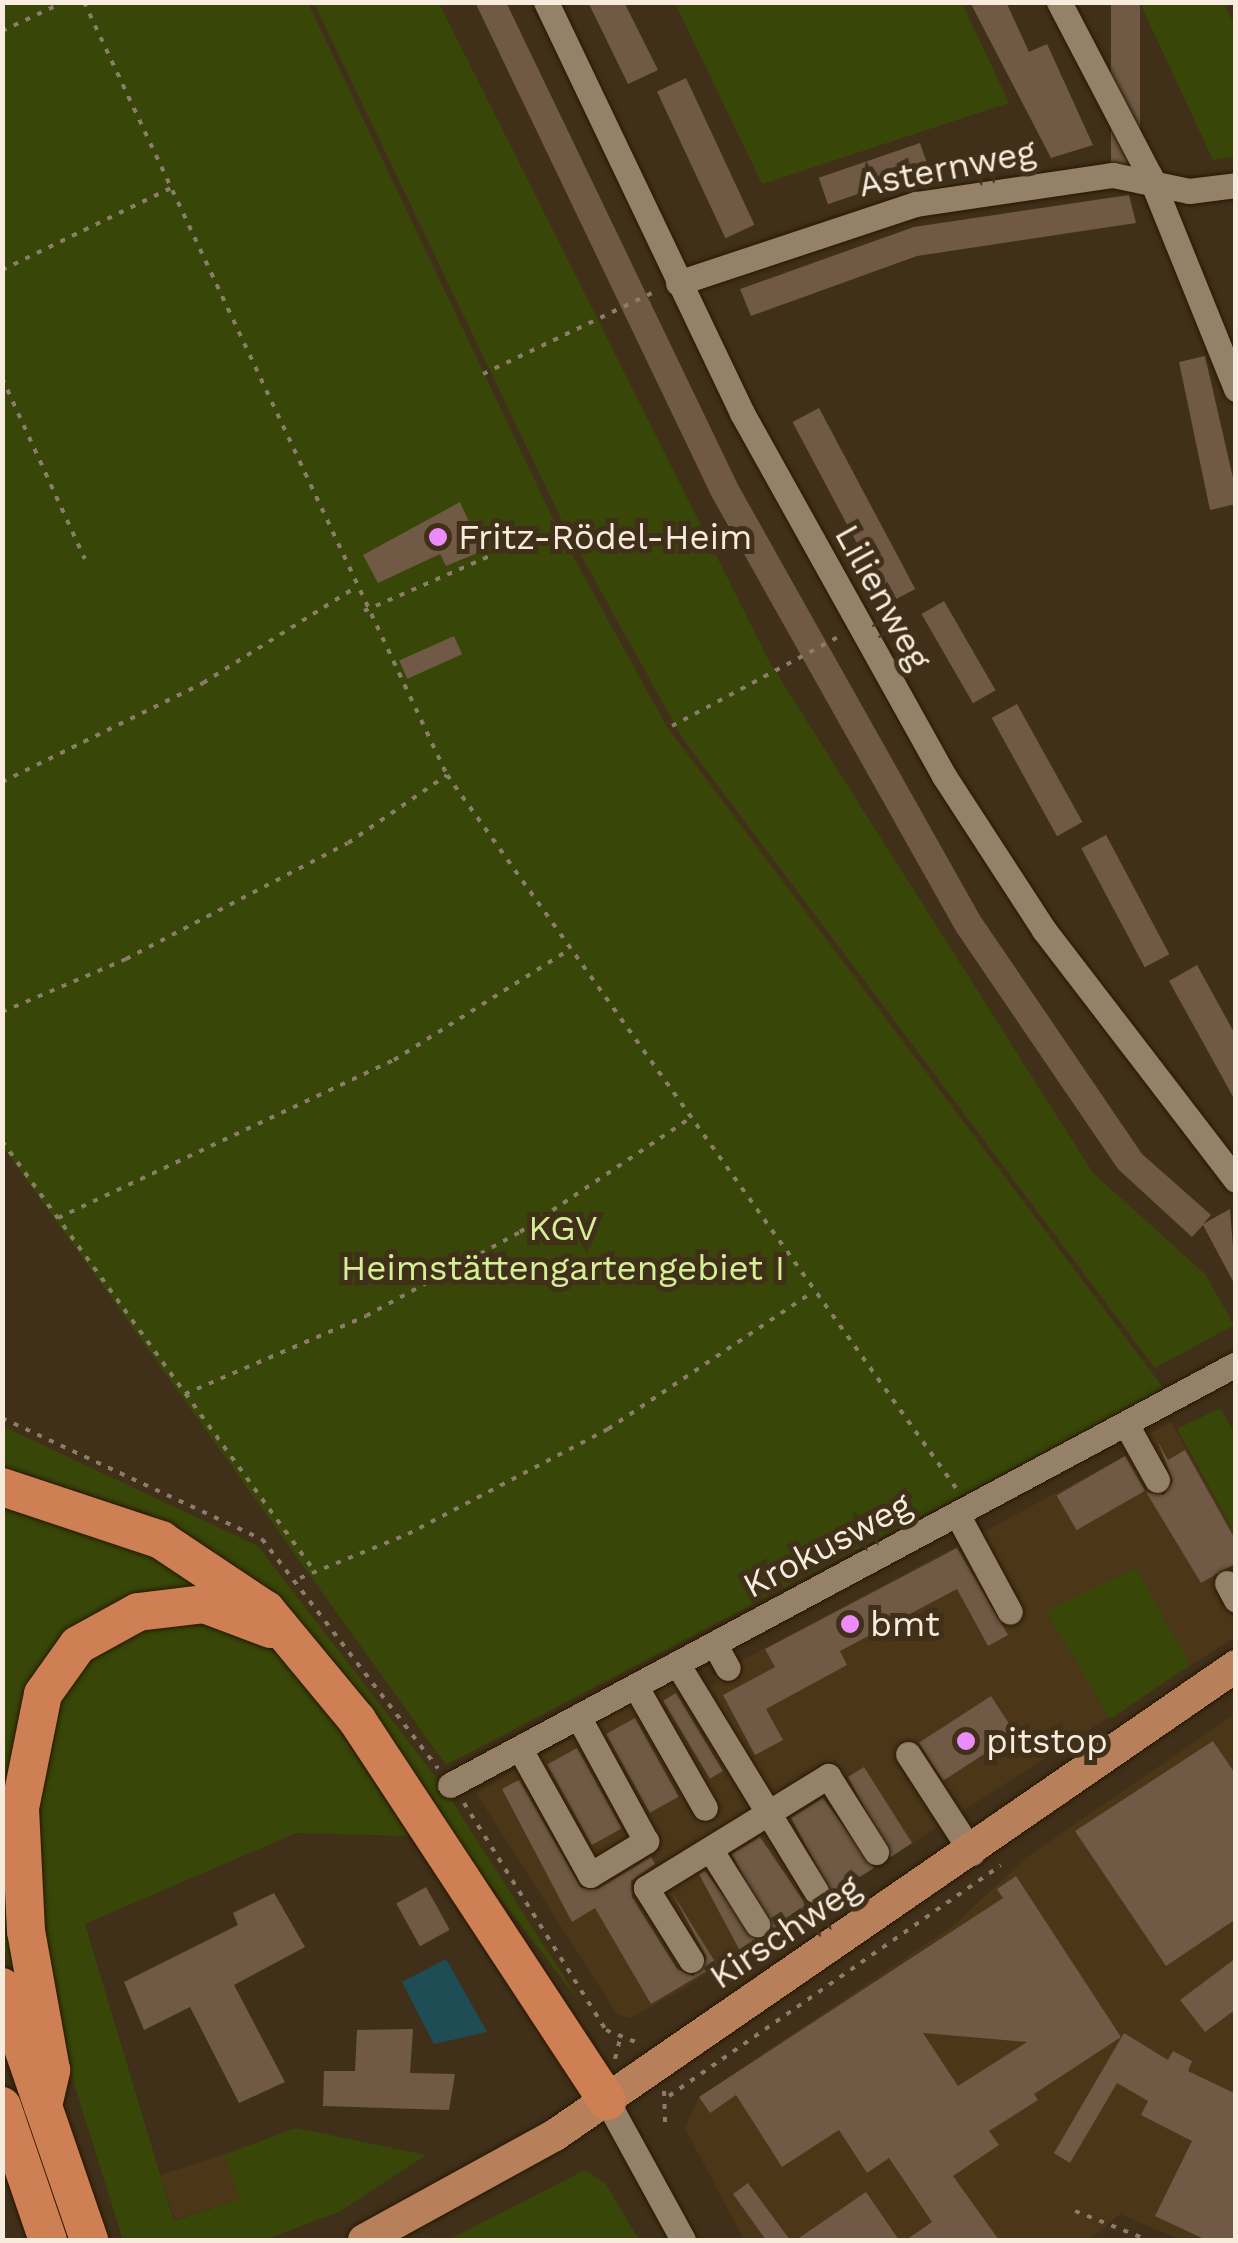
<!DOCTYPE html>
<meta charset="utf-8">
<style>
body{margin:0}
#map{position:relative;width:1238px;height:2243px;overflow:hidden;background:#413019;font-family:"Work Sans",sans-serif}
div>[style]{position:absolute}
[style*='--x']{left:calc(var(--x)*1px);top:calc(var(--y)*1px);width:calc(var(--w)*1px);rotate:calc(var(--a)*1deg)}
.built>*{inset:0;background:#4b3618;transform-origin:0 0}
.green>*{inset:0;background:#384608}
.water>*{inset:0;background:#1e4d56}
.building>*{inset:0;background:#705945;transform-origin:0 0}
.path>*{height:4px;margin-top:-2px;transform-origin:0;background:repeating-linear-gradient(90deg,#8c7d6a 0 5px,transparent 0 13px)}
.roads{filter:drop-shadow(0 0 2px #271802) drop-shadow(0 0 2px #271802)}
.minor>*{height:25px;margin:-12.5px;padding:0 12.5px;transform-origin:12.5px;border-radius:12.5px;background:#948168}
.major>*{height:32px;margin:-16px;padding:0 16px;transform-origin:16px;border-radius:16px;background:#b7805b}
.highway>*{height:38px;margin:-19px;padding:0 19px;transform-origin:19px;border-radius:19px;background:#ce7f53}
.dots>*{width:28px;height:28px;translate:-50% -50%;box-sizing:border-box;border:5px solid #413019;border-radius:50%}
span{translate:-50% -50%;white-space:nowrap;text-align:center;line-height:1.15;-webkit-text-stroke:10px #413019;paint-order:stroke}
.street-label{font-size:35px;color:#f7ecde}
.poi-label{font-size:35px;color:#f7ecde}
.left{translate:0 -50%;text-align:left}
.park-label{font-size:35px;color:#d4ef95}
.frame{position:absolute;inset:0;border:5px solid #f7ecde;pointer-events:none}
</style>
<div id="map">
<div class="built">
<i style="clip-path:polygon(1171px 1422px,1235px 1534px,1235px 1637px,690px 1985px,631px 2018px,617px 2014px,476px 1793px,673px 1680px,695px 1695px,716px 1683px,713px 1676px,1131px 1453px,1126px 1446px)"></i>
<i style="clip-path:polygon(1235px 1714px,1235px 2240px,1181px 2240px,1120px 2214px,1089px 2240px,744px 2240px,685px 2128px,699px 2097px,953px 1926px,1027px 1857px)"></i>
<i style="left:225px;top:2154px;width:47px;height:68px;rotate:72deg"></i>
</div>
<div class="green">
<i style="clip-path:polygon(2px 3px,308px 3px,557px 527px,667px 727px,1164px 1389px,446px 1765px,3px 1147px)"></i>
<i style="clip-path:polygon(314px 3px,439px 3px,770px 663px,1093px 1173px,1205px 1274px,1234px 1325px,1155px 1368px,683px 739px,564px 525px)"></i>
<i style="clip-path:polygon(675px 3px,962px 3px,1009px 103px,762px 184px)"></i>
<i style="clip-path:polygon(1140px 3px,1234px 3px,1226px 7px,1235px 26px,1235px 156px,1213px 160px)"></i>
<i style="clip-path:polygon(1220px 1408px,1235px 1434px,1235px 1533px,1177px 1429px)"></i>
<i style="clip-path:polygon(2px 1426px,258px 1546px,441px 1784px,584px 2008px,282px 1610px,244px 1572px,147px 1513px,3px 1467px)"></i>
<i style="clip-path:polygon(2px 1502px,105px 1534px,225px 1590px,48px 1663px,22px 2001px,2px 1944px)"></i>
<i style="clip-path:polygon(1136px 1568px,1190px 1665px,1110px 1719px,1046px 1611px)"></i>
<i style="clip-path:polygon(188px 1618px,242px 1630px,298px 1669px,409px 1836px,296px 1833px,85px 1924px,174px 2221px,239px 2199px,225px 2154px,296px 2128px,426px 2155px,339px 2212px,264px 2240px,123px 2240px,48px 2000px,34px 1792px,64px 1684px,109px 1639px)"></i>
<i style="clip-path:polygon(585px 2170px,605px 2183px,639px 2240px,448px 2240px)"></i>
</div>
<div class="water">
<i style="clip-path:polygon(446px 1959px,487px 2032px,434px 2044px,402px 1982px)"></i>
</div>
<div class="building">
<i style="clip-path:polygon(475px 2px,506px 2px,738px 485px,980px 916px,1142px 1154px,1211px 1215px,1203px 1224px,1230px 1209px,1236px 1287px,1203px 1225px,1192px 1237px,1118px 1169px,956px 931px,712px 497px)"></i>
<i style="clip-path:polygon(588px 2px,624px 2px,658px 70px,628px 84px)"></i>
<i style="clip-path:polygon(970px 2px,1006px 2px,1029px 52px,1047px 44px,1093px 145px,1051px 158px)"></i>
<i style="left:1111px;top:2px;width:29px;height:187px"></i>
<i style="left:686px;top:78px;width:162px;height:32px;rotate:65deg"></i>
<i style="left:920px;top:143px;width:28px;height:107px;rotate:71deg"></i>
<i style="clip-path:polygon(1129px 195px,1136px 223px,917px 256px,751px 316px,740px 289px,914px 227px)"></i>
<i style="clip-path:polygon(1205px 356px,1236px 491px,1236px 504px,1210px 510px,1179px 362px)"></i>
<i style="left:819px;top:408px;width:205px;height:30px;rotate:62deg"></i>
<i style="clip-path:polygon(460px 502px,482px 551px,446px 566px,440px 554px,378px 583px,363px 555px)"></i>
<i style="left:944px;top:601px;width:103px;height:26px;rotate:60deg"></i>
<i style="left:454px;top:636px;width:20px;height:60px;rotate:66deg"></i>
<i style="left:1017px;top:704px;width:135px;height:29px;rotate:61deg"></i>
<i style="left:1106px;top:835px;width:135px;height:28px;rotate:62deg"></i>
<i style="clip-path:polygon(1197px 965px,1236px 1036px,1236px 1102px,1169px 981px)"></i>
<i style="clip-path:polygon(1158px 1442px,1168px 1460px,1185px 1450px,1236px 1541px,1236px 1563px,1201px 1583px,1146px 1492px,1164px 1495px,1173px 1481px)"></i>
<i style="left:1125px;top:1456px;width:40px;height:79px;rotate:60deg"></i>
<i style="clip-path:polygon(957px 1548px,1008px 1635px,988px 1646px,957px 1589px,840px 1651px,847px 1665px,766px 1709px,783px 1740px,755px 1755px,723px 1695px,775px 1667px,765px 1649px)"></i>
<i style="left:676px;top:1693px;width:91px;height:15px;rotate:59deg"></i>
<i style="left:991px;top:1696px;width:45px;height:86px;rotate:57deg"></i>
<i style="left:635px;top:1718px;width:90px;height:33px;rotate:61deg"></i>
<i style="clip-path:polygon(1213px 1741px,1236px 1775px,1236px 1919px,1166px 1966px,1075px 1831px)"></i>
<i style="left:577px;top:1748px;width:92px;height:34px;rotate:61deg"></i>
<i style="clip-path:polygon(864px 1767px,912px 1843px,891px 1857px,848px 1777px)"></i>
<i style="clip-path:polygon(519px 1780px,581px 1888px,598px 1889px,651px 1857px,655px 1864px,631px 1881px,632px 1897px,677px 1969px,693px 1976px,707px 1958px,671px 1891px,717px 1965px,651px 2004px,595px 1908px,572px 1922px,502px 1789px)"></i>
<i style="clip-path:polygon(823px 1798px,874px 1868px,832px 1894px,791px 1818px)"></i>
<i style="clip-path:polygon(760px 1837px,809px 1909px,771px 1932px,732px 1854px)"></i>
<i style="clip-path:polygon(705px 1871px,757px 1940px,740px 1951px,699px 1874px)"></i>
<i style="clip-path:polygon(evenodd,1016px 1876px,1121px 2037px,1034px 2094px,1038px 2100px,989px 2131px,999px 2145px,953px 2176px,999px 2240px,906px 2240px,932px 2222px,889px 2158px,867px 2173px,839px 2130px,782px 2167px,736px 2095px,710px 2113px,699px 2097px,1003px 1898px,997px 1889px,1016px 1876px,923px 2033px,1027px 2042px,958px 2086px,923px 2033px)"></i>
<i style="left:426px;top:1887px;width:49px;height:34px;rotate:61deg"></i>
<i style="clip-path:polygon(274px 1893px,305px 1947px,234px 1985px,285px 2082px,239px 2103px,190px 2007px,144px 2030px,124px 1982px,238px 1925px,233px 1913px)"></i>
<i style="clip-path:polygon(1236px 1958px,1236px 2009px,1205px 2032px,1180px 2000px)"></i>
<i style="clip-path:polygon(413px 2029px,410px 2073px,455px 2074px,449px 2110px,323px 2106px,324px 2071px,355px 2071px,357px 2030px)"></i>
<i style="clip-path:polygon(1124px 2033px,1168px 2060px,1173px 2051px,1192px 2061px,1188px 2071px,1236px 2094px,1236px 2240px,1206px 2240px,1155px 2216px,1192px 2141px,1141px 2115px,1148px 2101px,1117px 2083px,1070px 2163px,1054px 2153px)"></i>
<i style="clip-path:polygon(748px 2183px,790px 2240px,766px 2240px,733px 2194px)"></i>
<i style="clip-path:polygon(866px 2192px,899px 2240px,796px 2240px)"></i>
</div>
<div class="path">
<i style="--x:84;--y:2;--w:854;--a:64.85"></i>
<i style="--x:447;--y:775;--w:876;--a:54.48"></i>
<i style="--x:2;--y:31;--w:68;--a:-25.1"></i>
<i style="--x:2;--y:270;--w:188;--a:-25.9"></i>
<i style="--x:483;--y:374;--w:190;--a:-25.6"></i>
<i style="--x:2;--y:378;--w:199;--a:65.4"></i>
<i style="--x:364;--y:611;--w:137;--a:-23.6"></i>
<i style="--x:672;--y:726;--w:191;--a:-28.2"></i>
<i style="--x:2;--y:782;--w:224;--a:-26.2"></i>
<i style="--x:203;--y:683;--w:177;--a:-32.1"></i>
<i style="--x:2;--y:1012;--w:135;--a:-23.1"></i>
<i style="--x:126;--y:959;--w:250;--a:-27.6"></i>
<i style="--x:348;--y:843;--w:120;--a:-34.5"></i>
<i style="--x:2;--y:1141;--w:529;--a:54"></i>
<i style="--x:58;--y:1218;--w:371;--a:-25.2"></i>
<i style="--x:394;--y:1060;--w:207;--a:-32.2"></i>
<i style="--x:185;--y:1394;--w:197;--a:-23.3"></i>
<i style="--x:366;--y:1316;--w:175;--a:-28.6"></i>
<i style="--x:520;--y:1232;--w:203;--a:-33.8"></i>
<i style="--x:2;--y:1418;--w:287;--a:25"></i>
<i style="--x:262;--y:1539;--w:289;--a:52.5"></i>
<i style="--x:300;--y:1578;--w:117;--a:-22.2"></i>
<i style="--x:408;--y:1534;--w:226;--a:-27.7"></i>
<i style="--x:608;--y:1429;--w:247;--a:-33.8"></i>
<i style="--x:464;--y:1803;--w:268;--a:58"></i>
<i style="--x:606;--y:2030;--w:35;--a:22"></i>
<i style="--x:615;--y:2059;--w:21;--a:-76"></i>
<i style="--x:664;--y:2091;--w:34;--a:88"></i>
<i style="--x:669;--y:2096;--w:404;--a:-34.8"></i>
<i style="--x:1075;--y:2211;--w:79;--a:21.7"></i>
</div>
<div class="roads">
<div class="minor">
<i style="--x:546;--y:2;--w:455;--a:64.5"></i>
<i style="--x:742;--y:413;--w:415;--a:60.9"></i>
<i style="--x:944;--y:776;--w:184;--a:57"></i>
<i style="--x:1044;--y:930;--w:315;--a:52.5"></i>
<i style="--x:1059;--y:2;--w:196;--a:62.4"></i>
<i style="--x:1150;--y:176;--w:230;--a:68"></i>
<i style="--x:678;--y:283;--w:251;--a:-18.4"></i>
<i style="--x:916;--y:204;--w:199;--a:-8.4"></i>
<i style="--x:1113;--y:175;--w:78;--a:11.9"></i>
<i style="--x:1189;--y:191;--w:47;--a:-7.3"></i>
<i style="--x:1126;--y:1424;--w:64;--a:61"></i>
<i style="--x:957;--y:1514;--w:111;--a:61.6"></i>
<i style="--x:1227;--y:1583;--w:19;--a:62"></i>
<i style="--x:715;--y:1645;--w:26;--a:61"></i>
<i style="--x:678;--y:1665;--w:265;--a:58.6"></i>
<i style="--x:636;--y:1687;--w:139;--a:60.3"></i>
<i style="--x:520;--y:1749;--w:144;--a:60.9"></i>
<i style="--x:590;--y:1875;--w:66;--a:-31.3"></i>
<i style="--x:646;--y:1841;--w:140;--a:-118.6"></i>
<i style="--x:908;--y:1754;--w:118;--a:57.1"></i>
<i style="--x:450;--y:1785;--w:892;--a:-28.17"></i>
<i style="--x:710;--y:1849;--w:89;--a:57.9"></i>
<i style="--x:691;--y:1960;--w:85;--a:-122"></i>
<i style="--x:646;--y:1888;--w:214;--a:-31.6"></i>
<i style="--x:828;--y:1776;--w:90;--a:57.7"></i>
<i style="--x:607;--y:2101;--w:158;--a:61.3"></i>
</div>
<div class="major">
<i style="--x:364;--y:2240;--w:218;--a:-28.8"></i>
<i style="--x:555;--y:2135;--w:827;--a:-34.55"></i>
</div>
<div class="highway">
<i style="--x:2;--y:1487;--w:168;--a:18.4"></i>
<i style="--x:161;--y:1540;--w:126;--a:33.7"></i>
<i style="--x:266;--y:1610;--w:143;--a:50.4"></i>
<i style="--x:357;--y:1720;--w:456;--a:56.7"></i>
<i style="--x:2;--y:1987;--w:268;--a:71"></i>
<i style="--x:2;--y:2106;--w:142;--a:71.1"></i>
<i style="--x:43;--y:2106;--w:37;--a:-77"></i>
<i style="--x:51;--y:2070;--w:141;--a:-100.2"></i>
<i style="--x:26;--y:1931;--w:123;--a:-92.8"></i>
<i style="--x:20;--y:1808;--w:116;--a:-78.6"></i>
<i style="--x:43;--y:1694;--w:60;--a:-54.5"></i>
<i style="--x:78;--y:1645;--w:68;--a:-28.8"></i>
<i style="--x:138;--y:1612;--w:66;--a:-6.9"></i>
<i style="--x:204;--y:1604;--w:71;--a:20.7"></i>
</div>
</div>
<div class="dots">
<i style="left:438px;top:537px;background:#ec8cfb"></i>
<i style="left:850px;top:1624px;background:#ec8cfb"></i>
<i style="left:966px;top:1741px;background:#ec8cfb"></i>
</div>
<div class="street-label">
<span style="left:947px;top:168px;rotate:-11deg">Asternweg</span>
<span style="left:883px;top:597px;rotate:61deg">Lilienweg</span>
<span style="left:827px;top:1545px;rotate:-28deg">Krokusweg</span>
<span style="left:785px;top:1932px;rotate:-34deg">Kirschweg</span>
</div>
<div class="poi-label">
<span class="left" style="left:458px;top:537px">Fritz-Rödel-Heim</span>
<span class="left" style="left:870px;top:1624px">bmt</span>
<span class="left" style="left:986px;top:1741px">pitstop</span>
</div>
<div class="park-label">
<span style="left:563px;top:1248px">KGV<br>Heimstättengartengebiet I</span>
</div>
<div class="frame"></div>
</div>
